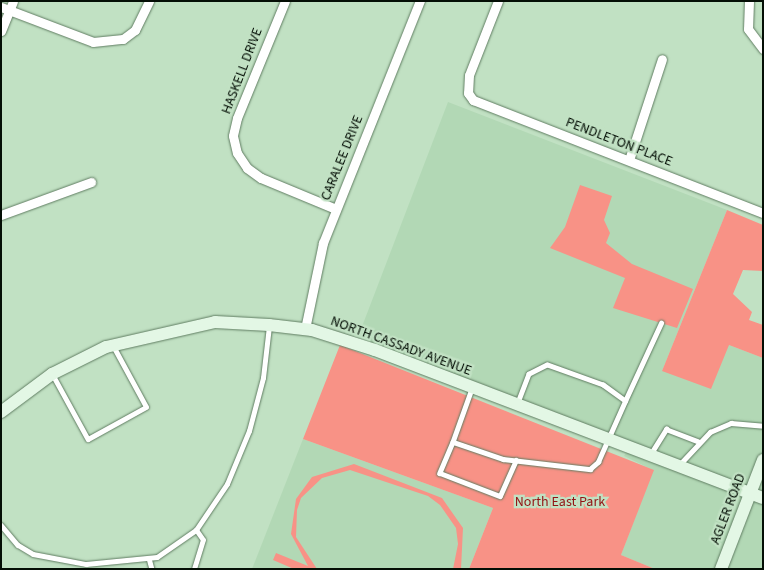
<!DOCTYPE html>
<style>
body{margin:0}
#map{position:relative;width:764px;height:570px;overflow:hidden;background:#c1e1c3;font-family:"Source Sans 3",sans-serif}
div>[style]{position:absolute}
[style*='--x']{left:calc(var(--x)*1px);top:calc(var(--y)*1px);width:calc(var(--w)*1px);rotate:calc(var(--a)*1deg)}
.built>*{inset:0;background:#b2d8b5}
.green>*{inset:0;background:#f89286}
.roads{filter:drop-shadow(0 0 1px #607d62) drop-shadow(0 0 1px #607d62)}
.service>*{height:4.5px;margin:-2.25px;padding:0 2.25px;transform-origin:2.25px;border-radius:2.25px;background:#fff}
.minor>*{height:9px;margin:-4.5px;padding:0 4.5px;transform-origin:4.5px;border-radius:4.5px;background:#fff}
.secondary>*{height:12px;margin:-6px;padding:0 6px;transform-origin:6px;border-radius:6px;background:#e3f7e5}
span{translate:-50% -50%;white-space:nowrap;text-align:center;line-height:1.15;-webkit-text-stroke:4.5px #c1e1c3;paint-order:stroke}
.street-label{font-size:14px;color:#040e05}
.park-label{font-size:14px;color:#921314}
.frame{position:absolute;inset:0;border:2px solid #040e05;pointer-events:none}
</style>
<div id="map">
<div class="built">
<i style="clip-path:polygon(448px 102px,727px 210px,662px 371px,729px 345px,763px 358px,763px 569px,655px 569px,621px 555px,653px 470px,624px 456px,633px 442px,358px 337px)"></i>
<i style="clip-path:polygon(303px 439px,493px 508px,469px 569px,252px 569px)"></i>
</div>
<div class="green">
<i style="clip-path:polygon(580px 185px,612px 196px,604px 220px,610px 233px,606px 243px,632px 264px,693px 289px,677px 328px,613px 308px,625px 278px,550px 248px,565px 227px)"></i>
<i style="clip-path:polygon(727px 210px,763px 225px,763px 271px,743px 270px,733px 294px,752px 312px,749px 320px,763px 325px,763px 358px,729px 345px,711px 389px,662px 371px)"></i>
<i style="clip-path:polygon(340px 345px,654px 470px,621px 555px,655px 569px,469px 569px,493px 508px,303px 439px)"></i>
<i style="clip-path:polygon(354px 464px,442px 498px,463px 528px,461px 569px,453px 569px,458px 544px,456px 528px,440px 505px,428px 496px,350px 470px,322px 478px,301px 498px,297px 510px,296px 537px,317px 569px,294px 569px,273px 560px,276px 553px,308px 566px,291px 534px,296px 499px,312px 477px)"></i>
</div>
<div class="roads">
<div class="service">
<i style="--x:53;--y:375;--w:73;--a:61.3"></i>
<i style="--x:88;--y:439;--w:66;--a:-28.9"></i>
<i style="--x:146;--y:407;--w:67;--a:-118.5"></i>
<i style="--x:472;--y:389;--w:56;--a:109.7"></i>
<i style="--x:453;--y:442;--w:53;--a:18.8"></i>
<i style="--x:503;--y:459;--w:88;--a:6.6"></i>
<i style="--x:590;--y:469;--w:11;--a:-41"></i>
<i style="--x:598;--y:462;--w:67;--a:-66.1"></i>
<i style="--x:625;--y:401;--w:27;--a:-144"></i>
<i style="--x:603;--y:385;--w:59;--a:-160.3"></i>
<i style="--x:547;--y:365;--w:20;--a:153"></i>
<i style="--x:529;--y:374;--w:30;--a:111"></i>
<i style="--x:625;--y:401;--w:86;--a:-65.2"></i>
<i style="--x:453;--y:442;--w:34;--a:113"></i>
<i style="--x:440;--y:473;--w:64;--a:21"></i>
<i style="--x:500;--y:496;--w:39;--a:-66"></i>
<i style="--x:650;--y:455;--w:31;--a:-58"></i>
<i style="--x:666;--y:429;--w:34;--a:21"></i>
<i style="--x:680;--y:464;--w:44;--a:-46.8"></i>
<i style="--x:710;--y:432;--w:23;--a:-23"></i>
<i style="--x:731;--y:423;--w:32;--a:5"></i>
<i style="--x:1;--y:525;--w:26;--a:50"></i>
<i style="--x:18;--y:545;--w:17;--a:31"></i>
<i style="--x:33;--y:554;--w:54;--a:10.7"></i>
<i style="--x:86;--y:564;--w:71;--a:-5.6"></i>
<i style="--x:157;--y:557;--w:47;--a:-34.7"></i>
<i style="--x:196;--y:530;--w:55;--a:-56"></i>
<i style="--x:227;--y:484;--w:57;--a:-67.5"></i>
<i style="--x:249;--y:431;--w:55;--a:-75.2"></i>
<i style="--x:263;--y:378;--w:52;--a:-83.4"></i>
<i style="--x:149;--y:558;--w:11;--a:75"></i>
<i style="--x:194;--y:569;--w:30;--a:-73"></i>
<i style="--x:203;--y:540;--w:12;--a:-125"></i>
</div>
<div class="minor">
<i style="--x:285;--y:1;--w:126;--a:112.3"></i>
<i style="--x:237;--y:118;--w:18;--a:103"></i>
<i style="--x:233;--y:136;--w:17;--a:77"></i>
<i style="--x:237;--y:153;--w:18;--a:56"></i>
<i style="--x:247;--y:168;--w:17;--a:36"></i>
<i style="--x:261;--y:178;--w:81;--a:22.5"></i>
<i style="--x:498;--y:1;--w:79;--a:111.4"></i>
<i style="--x:469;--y:75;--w:18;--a:93"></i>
<i style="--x:468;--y:93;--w:9;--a:54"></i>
<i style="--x:473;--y:100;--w:311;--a:21.3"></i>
<i style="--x:749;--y:1;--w:28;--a:92"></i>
<i style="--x:748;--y:29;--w:25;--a:53"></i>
<i style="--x:1;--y:7;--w:98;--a:20.8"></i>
<i style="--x:93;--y:42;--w:30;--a:-6"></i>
<i style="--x:123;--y:39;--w:15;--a:-37"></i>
<i style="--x:135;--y:30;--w:32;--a:-64"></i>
<i style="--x:1;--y:31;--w:32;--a:-68"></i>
<i style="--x:629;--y:160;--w:106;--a:-71.9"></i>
<i style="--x:1;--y:215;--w:96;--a:-20.1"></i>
<i style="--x:305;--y:329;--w:88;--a:-78.2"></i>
<i style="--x:323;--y:243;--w:261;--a:-68.2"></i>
</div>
<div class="secondary">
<i style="--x:1;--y:412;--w:64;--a:-36.7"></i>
<i style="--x:52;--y:374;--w:60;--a:-26.6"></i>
<i style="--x:106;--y:347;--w:112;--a:-12.9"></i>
<i style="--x:215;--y:322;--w:54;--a:3.2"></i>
<i style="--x:269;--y:325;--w:43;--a:6.6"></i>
<i style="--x:312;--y:330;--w:66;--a:17.6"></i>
<i style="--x:375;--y:350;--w:415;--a:20.9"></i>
<i style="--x:721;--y:569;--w:117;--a:-68.9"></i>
</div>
</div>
<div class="street-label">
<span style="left:242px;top:71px;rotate:-69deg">HASKELL DRIVE</span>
<span style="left:619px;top:142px;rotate:21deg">PENDLETON PLACE</span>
<span style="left:342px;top:158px;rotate:-68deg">CARALEE DRIVE</span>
<span style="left:401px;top:346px;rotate:20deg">NORTH CASSADY AVENUE</span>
<span style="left:728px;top:509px;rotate:-69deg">AGLER ROAD</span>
</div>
<div class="park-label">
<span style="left:560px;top:502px">North East Park</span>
</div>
<div class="frame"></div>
</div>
